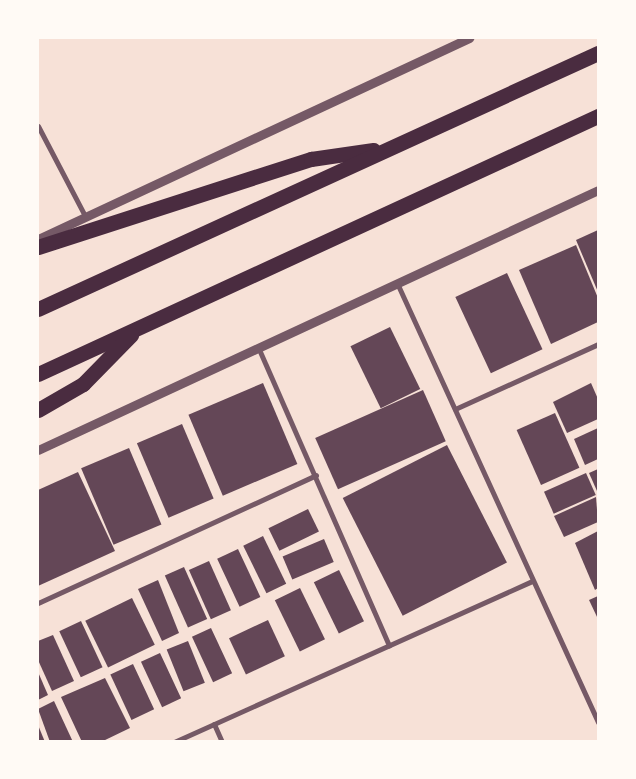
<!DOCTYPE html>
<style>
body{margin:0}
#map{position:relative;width:636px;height:779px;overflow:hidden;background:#f7e1d7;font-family:"Alegreya Sans",sans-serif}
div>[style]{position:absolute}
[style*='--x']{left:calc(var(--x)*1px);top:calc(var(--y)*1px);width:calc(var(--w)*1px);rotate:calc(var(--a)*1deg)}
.building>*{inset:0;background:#644757;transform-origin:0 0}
.minor>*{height:5px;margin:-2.5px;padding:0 2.5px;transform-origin:2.5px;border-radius:2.5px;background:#755966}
.tertiary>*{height:9px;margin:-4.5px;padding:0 4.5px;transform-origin:4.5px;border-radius:4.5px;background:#755966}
.motorway>*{height:15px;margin:-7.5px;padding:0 7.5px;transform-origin:7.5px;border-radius:7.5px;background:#4a2c40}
span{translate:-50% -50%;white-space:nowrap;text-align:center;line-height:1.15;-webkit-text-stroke:5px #fffaf5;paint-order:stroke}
.frame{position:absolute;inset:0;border:39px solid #fffaf5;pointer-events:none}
</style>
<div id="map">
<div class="building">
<i style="clip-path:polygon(598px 230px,598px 292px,576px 240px)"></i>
<i style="clip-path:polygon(576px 245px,598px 298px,598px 322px,551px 344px,519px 270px)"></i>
<i style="left:507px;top:273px;width:84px;height:57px;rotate:65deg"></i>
<i style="left:390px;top:327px;width:69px;height:44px;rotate:64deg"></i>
<i style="left:263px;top:383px;width:88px;height:81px;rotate:67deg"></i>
<i style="clip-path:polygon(591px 383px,598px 399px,598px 419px,567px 433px,553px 402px)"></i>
<i style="left:423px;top:390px;width:56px;height:118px;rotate:66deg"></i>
<i style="left:555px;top:413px;width:60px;height:42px;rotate:66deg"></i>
<i style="left:182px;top:424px;width:81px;height:49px;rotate:67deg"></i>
<i style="clip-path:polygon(598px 428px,598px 459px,585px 465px,574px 439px)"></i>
<i style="left:447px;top:445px;width:132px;height:117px;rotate:63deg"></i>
<i style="left:129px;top:448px;width:83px;height:52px;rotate:67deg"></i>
<i style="clip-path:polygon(598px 469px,598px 490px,597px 491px,589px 473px)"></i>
<i style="clip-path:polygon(78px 472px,115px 551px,38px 586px,38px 490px)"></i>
<i style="left:586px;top:473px;width:24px;height:46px;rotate:66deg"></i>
<i style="clip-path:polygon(596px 497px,598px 522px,564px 537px,554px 516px)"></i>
<i style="left:308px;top:509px;width:25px;height:44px;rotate:64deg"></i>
<i style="clip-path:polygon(598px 531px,598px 588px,595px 590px,575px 543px)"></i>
<i style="left:263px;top:536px;width:53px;height:22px;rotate:64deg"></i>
<i style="left:324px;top:539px;width:25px;height:45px;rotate:67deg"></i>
<i style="left:238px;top:549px;width:53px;height:23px;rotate:65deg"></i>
<i style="left:209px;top:561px;width:54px;height:22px;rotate:66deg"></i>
<i style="left:184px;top:567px;width:57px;height:21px;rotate:66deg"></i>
<i style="left:339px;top:570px;width:57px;height:28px;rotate:64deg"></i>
<i style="clip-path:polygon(158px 580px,179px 633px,162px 641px,138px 589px)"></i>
<i style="left:300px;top:588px;width:57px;height:28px;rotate:64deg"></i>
<i style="clip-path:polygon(598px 596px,598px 619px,589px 600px)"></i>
<i style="left:132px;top:598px;width:52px;height:52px;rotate:64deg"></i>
<i style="left:268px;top:620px;width:40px;height:43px;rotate:65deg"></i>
<i style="left:81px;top:621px;width:51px;height:24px;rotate:65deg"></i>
<i style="left:211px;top:628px;width:50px;height:21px;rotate:65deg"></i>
<i style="clip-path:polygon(53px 635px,74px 681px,52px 691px,38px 660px,38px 641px)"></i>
<i style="left:188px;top:641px;width:45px;height:23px;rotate:68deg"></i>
<i style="left:160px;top:653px;width:50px;height:21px;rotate:65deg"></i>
<i style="left:133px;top:664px;width:50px;height:25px;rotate:65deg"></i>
<i style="clip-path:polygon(38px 672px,48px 695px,38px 700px)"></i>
<i style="clip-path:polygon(105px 678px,130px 728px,101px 742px,82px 742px,61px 697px)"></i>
<i style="clip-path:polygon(54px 701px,73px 742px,50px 742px,38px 709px)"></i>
<i style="clip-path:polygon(38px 725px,45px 742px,38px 742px)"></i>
</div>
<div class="minor">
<i style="--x:38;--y:126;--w:102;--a:62.4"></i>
<i style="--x:397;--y:283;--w:483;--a:65.4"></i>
<i style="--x:258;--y:347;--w:326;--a:66.3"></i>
<i style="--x:455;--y:409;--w:157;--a:-24.4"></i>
<i style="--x:38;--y:603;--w:306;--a:-24.7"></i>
<i style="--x:214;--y:724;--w:20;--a:66"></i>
<i style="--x:174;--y:742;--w:393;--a:-24.2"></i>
</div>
<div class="tertiary">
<i style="--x:38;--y:239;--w:476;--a:-25"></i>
<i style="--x:38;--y:450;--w:617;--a:-24.9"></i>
</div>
<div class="motorway">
<i style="--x:38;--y:247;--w:287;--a:-17.9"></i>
<i style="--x:311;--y:159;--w:63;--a:-8.3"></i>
<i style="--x:38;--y:309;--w:616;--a:-24.57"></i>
<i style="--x:38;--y:374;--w:617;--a:-24.74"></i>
<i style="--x:38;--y:410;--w:52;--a:-30"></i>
<i style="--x:83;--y:384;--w:69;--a:-45.6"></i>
</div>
<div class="frame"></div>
</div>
